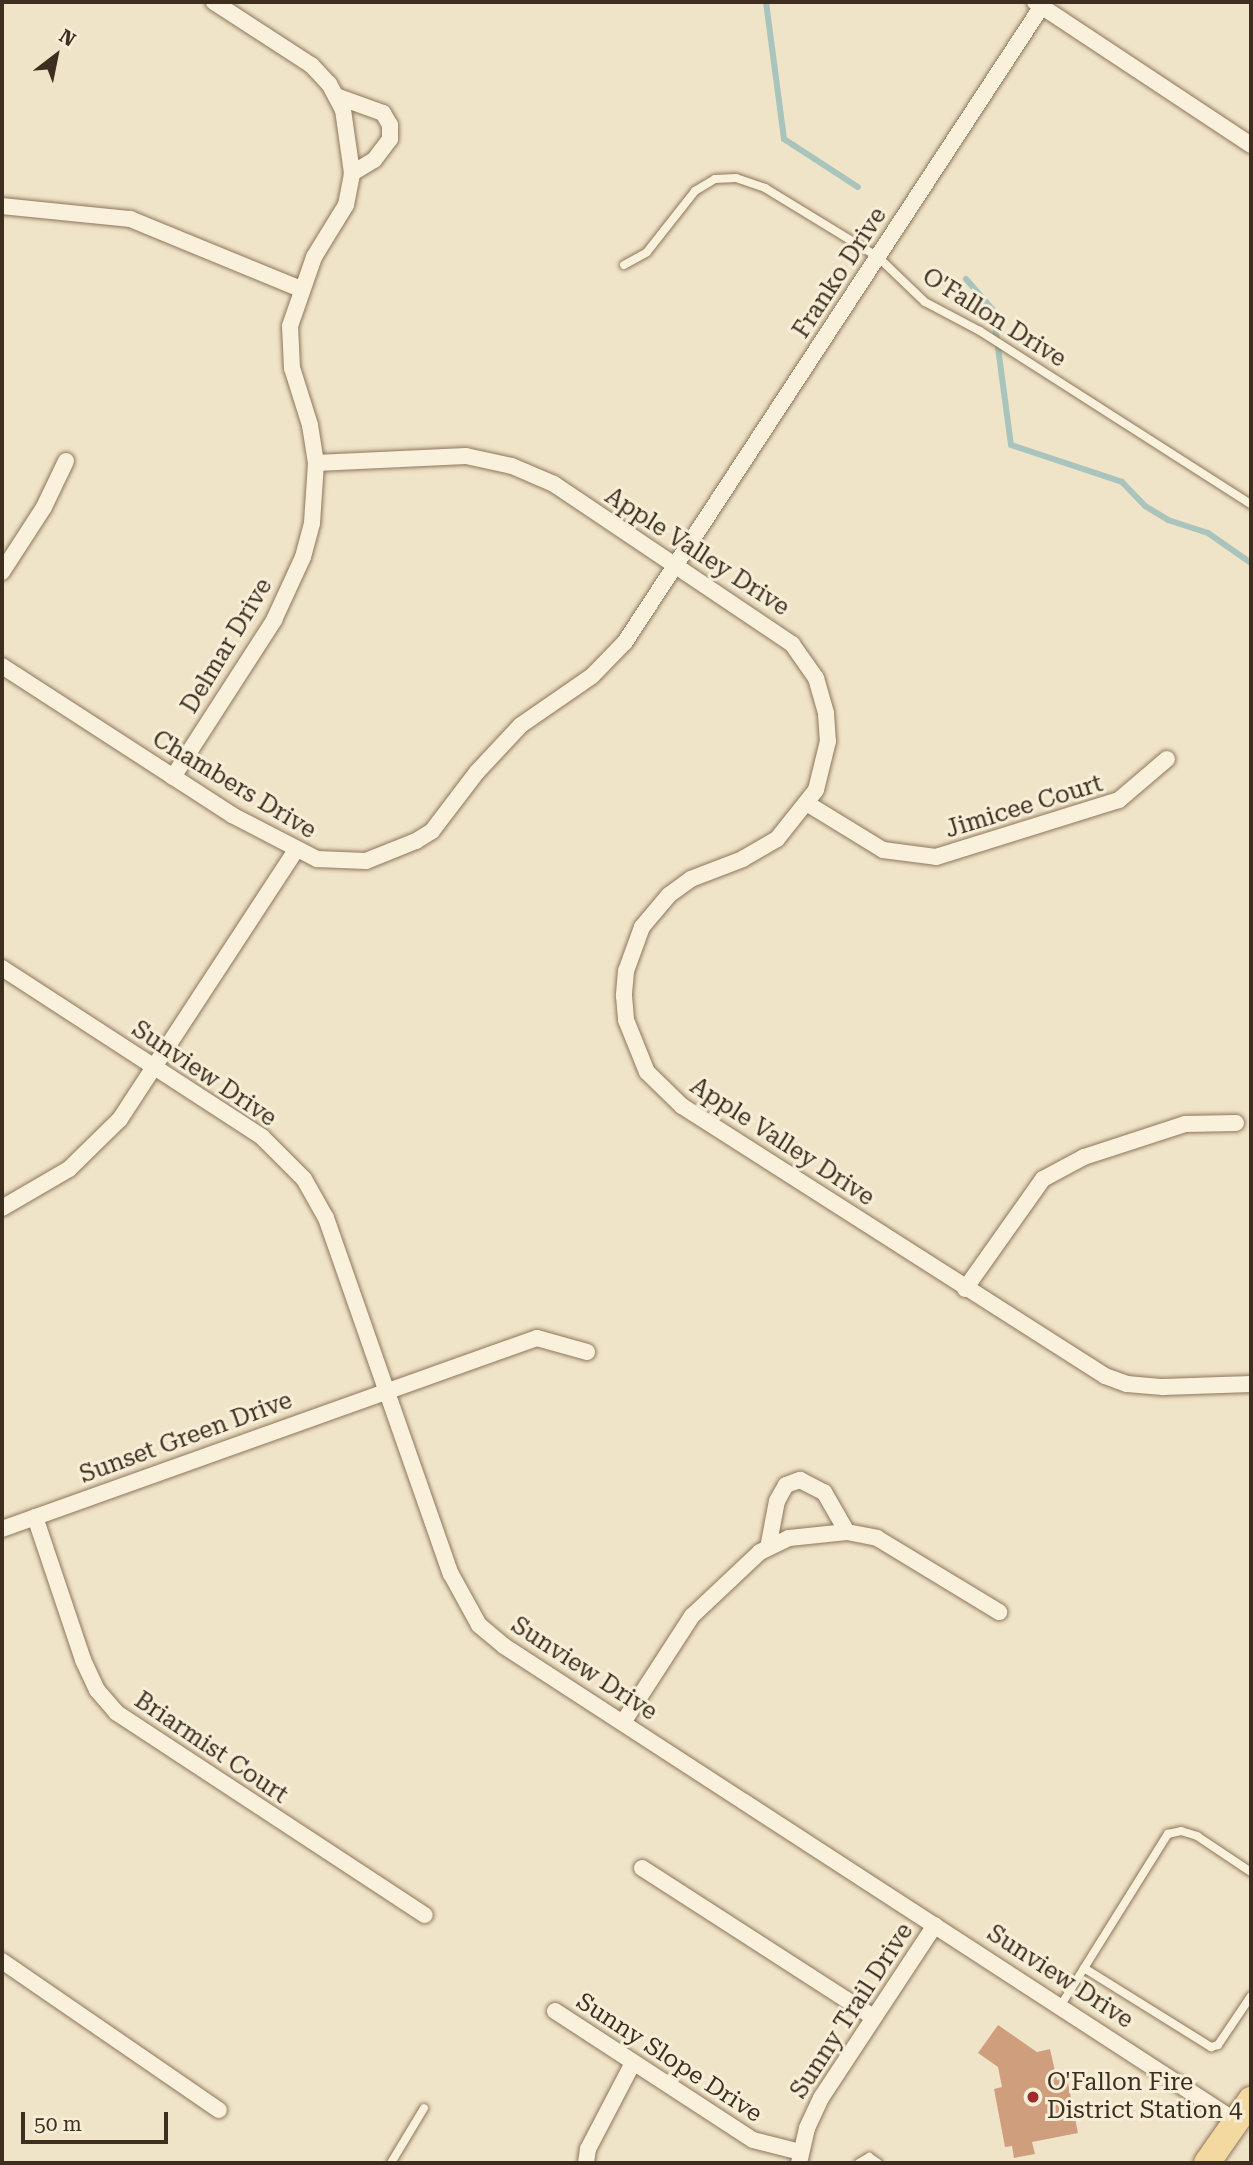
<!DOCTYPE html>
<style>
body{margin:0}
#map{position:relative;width:1253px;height:2165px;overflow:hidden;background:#f0e4c8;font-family:"Roboto Serif",serif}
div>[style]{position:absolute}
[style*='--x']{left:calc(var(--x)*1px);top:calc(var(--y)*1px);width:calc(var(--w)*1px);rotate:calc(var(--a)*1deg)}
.stream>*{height:6px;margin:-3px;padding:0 3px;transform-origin:3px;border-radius:3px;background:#a9c4bc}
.building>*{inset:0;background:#cf9f7d}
.roads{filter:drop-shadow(0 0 2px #8d765c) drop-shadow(0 0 2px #8d765c)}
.lane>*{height:8px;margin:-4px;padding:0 4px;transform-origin:4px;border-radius:4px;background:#faf1dc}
.street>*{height:16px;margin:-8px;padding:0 8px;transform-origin:8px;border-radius:8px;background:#faf1dc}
.primary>*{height:26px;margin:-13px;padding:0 13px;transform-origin:13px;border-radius:13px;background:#f3d9a0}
.dots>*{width:19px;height:19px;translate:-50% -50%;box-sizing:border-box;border:4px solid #f7eed8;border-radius:50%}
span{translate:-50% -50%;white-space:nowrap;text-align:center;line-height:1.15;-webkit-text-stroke:6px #f7eed8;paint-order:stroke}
.street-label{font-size:24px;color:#3d2e20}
.poi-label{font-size:24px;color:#3d2e20}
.left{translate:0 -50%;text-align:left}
.frame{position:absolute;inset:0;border:4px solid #3d2e20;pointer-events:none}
.north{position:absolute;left:21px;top:21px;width:70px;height:70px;-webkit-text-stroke:5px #f7eed8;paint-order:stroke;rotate:32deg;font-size:19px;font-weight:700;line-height:28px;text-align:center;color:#3d2e20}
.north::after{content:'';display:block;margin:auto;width:24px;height:32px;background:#3d2e20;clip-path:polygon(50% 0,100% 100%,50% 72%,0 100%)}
.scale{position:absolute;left:21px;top:2112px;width:147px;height:32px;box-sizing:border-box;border:4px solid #3d2e20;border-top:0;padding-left:9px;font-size:21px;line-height:24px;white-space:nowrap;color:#3d2e20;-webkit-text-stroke:5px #f7eed8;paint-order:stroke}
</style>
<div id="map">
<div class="stream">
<i style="--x:766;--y:2;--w:138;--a:82.5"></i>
<i style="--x:784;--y:139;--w:88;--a:33"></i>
<i style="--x:966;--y:279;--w:41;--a:48.9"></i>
<i style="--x:993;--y:310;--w:136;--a:82.4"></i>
<i style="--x:1011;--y:445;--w:117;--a:18.4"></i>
<i style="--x:1122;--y:482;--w:33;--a:46"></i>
<i style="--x:1145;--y:506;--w:27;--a:31"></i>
<i style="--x:1168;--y:520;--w:42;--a:18"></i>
<i style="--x:1208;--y:533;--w:52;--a:34.9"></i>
</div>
<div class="building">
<i style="clip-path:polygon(998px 2025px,1037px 2052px,1050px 2049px,1057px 2080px,1067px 2078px,1078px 2133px,1032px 2142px,1035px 2154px,1014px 2158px,1012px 2146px,1005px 2147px,994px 2089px,1002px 2087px,998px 2067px,978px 2053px)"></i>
</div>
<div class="roads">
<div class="lane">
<i style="--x:624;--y:265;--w:26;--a:-29"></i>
<i style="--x:647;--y:252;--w:78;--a:-51.8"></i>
<i style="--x:695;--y:191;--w:23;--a:-31"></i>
<i style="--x:715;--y:179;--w:21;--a:-3"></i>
<i style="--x:736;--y:178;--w:31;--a:19"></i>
<i style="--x:765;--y:188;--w:132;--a:31.4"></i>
<i style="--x:878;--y:257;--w:65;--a:43.8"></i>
<i style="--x:925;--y:302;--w:62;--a:27.8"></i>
<i style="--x:980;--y:331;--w:322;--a:32.6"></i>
<i style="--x:1084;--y:1968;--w:150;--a:31.9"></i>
<i style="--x:1211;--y:2047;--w:7;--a:-16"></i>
<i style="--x:1218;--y:2045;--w:59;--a:-56"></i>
<i style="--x:1061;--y:2005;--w:202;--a:-58"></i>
<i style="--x:1168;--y:1834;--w:13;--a:-13"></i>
<i style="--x:1181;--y:1831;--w:17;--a:17"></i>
<i style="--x:1197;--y:1836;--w:65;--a:33.7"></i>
<i style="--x:391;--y:2163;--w:64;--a:-59"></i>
<i style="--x:859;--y:2163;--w:12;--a:-31"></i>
<i style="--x:869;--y:2157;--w:11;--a:34"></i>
</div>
<div class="street">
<i style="--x:1035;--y:2;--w:259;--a:33.5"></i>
<i style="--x:336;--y:96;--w:50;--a:19.9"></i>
<i style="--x:383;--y:113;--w:14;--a:60"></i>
<i style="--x:390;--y:125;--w:14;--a:90"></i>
<i style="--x:390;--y:139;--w:26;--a:127"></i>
<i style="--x:374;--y:160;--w:26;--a:149"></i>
<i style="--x:2;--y:206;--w:129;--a:5.8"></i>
<i style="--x:130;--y:219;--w:185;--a:22.3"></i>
<i style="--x:316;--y:463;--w:150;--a:-2.7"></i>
<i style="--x:466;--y:456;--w:47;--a:12.3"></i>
<i style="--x:512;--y:466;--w:46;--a:23.2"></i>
<i style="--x:554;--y:484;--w:287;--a:33.9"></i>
<i style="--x:792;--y:644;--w:42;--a:54.8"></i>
<i style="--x:816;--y:678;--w:37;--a:74"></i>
<i style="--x:826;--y:714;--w:27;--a:86"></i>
<i style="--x:828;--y:741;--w:50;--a:103.8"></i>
<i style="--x:816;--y:790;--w:63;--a:128.5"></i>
<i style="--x:777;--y:839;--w:39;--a:150"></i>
<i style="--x:743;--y:859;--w:56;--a:159"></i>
<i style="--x:691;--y:879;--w:27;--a:144"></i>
<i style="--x:669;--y:895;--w:42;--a:130.2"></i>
<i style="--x:642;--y:927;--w:47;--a:110"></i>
<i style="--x:626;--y:971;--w:25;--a:95"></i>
<i style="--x:624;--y:996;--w:24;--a:85"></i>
<i style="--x:626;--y:1020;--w:56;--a:68"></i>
<i style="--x:647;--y:1072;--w:49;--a:44.2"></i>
<i style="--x:682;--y:1106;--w:502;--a:32.55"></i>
<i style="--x:1105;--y:1376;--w:23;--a:20"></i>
<i style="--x:1127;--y:1384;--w:36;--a:5"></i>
<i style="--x:1163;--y:1387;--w:88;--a:-2"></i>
<i style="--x:2;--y:572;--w:77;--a:-57.1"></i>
<i style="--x:44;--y:507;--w:51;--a:-64.4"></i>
<i style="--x:2;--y:666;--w:274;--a:32.9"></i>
<i style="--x:232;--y:815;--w:96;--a:27.4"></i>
<i style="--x:317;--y:859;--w:49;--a:2.3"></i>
<i style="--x:366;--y:861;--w:54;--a:-21.8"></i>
<i style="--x:416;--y:841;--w:19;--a:-32"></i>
<i style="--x:432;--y:831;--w:74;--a:-52.7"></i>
<i style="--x:477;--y:772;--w:64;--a:-46.9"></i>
<i style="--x:521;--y:725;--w:86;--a:-34.6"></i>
<i style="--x:592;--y:676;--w:47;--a:-45.9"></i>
<i style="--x:625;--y:642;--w:761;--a:-56.75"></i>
<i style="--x:173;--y:777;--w:187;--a:-57.2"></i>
<i style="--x:274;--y:620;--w:69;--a:-65.3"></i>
<i style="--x:303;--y:557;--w:35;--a:-75"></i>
<i style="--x:312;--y:523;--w:60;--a:-86.2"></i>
<i style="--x:316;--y:463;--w:38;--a:-99"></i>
<i style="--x:310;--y:425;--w:60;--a:-107.5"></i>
<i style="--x:292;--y:368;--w:42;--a:-92.7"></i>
<i style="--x:290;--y:326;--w:73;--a:-70.8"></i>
<i style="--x:314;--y:257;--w:61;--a:-58.4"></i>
<i style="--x:346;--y:205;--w:33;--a:-79"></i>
<i style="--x:352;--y:173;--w:64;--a:-98.1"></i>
<i style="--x:343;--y:110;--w:30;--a:-118"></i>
<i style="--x:329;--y:84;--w:26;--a:-133"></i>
<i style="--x:311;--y:65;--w:116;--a:-147"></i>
<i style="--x:808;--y:804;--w:88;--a:31.5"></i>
<i style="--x:883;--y:850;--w:53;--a:7.5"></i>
<i style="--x:936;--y:857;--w:192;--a:-17.3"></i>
<i style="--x:1119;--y:800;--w:63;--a:-40.5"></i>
<i style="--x:2;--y:968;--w:310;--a:33"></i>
<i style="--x:262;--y:1137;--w:59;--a:45"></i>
<i style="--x:304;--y:1179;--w:45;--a:60.6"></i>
<i style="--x:326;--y:1218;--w:377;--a:70.7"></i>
<i style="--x:451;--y:1574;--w:58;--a:61.2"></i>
<i style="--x:479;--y:1625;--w:33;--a:40"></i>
<i style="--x:504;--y:1646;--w:874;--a:33"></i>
<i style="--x:2;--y:1208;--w:78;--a:-30.2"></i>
<i style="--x:69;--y:1169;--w:71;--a:-44.4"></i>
<i style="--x:120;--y:1119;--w:321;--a:-56.8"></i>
<i style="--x:965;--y:1289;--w:135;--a:-54.7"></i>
<i style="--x:1043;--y:1179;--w:47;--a:-28.2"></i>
<i style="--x:1084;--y:1157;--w:106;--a:-18.1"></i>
<i style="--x:1185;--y:1124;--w:51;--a:-1.1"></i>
<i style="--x:35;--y:1517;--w:151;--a:71.4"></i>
<i style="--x:83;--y:1660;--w:33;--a:65"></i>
<i style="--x:97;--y:1690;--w:30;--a:49"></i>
<i style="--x:117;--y:1713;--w:368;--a:33.3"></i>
<i style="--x:2;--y:1529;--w:568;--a:-19.65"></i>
<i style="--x:537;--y:1338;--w:52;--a:15.6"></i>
<i style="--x:768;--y:1548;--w:48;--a:-79.2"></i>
<i style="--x:777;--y:1501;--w:18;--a:-61"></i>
<i style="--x:786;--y:1485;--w:15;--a:-20"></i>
<i style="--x:800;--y:1480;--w:27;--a:27"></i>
<i style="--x:824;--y:1492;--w:46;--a:60.1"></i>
<i style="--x:624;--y:1721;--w:125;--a:-57.1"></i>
<i style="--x:692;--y:1616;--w:93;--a:-43.3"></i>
<i style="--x:760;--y:1552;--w:32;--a:-26"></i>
<i style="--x:789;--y:1538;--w:58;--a:-5.9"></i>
<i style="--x:847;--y:1532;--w:31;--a:11"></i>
<i style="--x:877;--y:1538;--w:143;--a:31.2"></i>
<i style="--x:642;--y:1868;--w:275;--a:32.8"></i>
<i style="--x:2;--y:1961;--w:263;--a:34.5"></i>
<i style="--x:555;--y:2011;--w:236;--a:33.1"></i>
<i style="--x:753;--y:2140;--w:49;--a:14.3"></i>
<i style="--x:586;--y:2163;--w:14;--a:-82"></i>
<i style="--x:588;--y:2149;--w:97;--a:-62.4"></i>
<i style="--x:799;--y:2163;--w:36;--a:-77"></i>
<i style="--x:807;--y:2128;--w:33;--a:-65"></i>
<i style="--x:821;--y:2098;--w:207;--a:-56.6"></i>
</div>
<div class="primary">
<i style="--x:1207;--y:2163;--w:77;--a:-55.1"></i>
</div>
</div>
<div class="dots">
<i style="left:1033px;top:2097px;background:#9e2a2b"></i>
</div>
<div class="street-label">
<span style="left:840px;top:273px;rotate:-57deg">Franko Drive</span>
<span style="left:994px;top:318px;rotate:32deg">O'Fallon Drive</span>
<span style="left:697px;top:552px;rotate:33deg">Apple Valley Drive</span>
<span style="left:227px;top:646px;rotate:-59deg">Delmar Drive</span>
<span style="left:234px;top:785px;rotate:31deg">Chambers Drive</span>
<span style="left:1024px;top:807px;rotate:-17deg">Jimicee Court</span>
<span style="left:204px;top:1074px;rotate:34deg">Sunview Drive</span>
<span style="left:782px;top:1142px;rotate:33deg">Apple Valley Drive</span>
<span style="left:186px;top:1438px;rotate:-20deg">Sunset Green Drive</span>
<span style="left:584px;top:1669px;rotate:33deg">Sunview Drive</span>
<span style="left:211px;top:1748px;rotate:34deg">Briarmist Court</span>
<span style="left:1060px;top:1977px;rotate:33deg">Sunview Drive</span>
<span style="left:852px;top:2011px;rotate:-57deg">Sunny Trail Drive</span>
<span style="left:669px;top:2058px;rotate:33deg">Sunny Slope Drive</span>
</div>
<div class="poi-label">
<span class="left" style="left:1047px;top:2097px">O'Fallon Fire<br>District Station 4</span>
</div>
<div class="frame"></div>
<div class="north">N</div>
<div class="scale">50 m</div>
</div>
